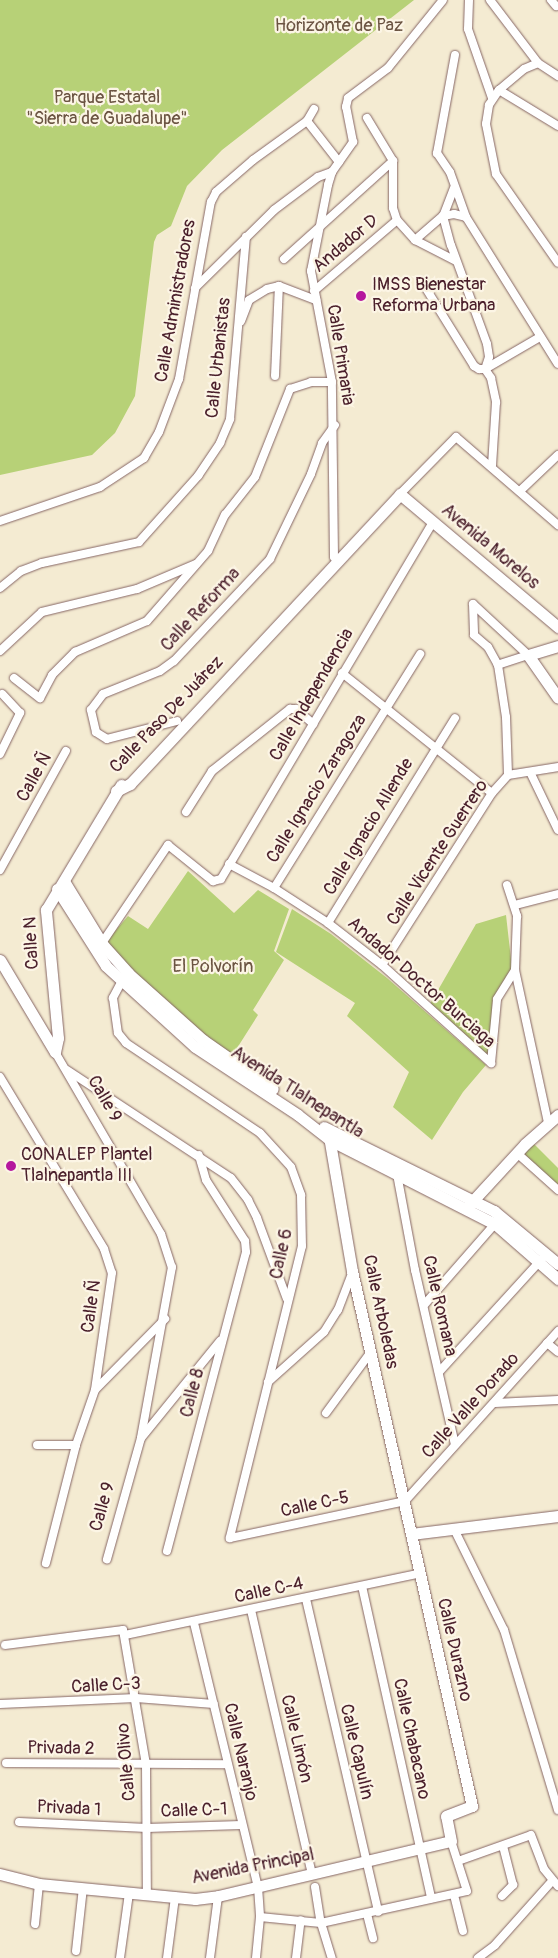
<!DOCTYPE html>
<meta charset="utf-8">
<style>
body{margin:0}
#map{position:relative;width:558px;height:1958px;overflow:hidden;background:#f4ebd2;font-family:Pangolin,sans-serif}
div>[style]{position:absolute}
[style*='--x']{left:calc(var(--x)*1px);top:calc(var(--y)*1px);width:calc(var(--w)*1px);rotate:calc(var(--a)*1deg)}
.green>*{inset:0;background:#b7d177}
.roads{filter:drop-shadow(0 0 1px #866665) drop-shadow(0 0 1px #866665)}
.street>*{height:8px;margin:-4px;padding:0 4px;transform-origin:4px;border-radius:4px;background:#fff}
.secondary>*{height:11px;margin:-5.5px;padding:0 5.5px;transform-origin:5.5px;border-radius:5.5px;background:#fff}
.dots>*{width:14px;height:14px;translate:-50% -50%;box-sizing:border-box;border:2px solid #fcf5e5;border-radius:50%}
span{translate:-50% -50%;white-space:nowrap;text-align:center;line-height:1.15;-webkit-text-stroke:4.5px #fcf5e5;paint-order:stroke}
.park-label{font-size:18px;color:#6b5442}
.street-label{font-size:18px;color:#4a1f2b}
.poi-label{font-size:18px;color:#4a1f2b}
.left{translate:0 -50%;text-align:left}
</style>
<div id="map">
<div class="green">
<i style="clip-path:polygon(0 0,414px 0,222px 150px,187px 186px,171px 226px,157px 235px,154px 242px,135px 396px,115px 433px,92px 455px,0 475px)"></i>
<i style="clip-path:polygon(188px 871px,234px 913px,258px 890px,289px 909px,274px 951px,284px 960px,253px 1010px,258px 1015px,232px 1056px,153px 994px,103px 945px,128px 916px,148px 929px)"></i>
<i style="clip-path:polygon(292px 909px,331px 934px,387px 978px,486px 1065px,463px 1092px,432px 1140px,393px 1107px,409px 1072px,347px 1016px,355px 1003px,276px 952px)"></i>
<i style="clip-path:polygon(506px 915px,512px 968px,494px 1000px,488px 1058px,430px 1004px,476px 924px)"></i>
<i style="clip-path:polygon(534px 1144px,558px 1168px,558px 1187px,522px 1153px)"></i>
</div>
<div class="roads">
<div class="street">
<i style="--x:469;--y:0;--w:29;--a:92"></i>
<i style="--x:468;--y:29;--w:73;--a:70.8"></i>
<i style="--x:490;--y:0;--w:79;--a:52.7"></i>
<i style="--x:538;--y:63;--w:24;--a:33"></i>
<i style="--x:551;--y:0;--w:8;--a:50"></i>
<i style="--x:455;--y:55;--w:100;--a:100.4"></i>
<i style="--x:437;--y:153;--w:23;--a:56"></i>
<i style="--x:450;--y:172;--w:48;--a:70.4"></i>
<i style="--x:466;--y:217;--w:173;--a:58"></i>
<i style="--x:538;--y:63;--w:15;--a:157"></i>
<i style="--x:524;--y:69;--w:33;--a:140"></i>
<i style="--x:499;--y:90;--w:18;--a:124"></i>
<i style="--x:489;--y:105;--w:19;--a:99"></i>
<i style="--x:486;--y:124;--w:51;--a:78.7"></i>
<i style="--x:496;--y:174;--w:108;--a:55.1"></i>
<i style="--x:499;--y:90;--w:69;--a:31.4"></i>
<i style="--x:367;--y:118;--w:50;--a:58.8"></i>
<i style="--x:393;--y:161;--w:47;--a:90"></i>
<i style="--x:393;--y:208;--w:13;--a:72"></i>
<i style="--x:397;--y:220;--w:27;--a:48"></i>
<i style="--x:415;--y:240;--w:46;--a:27.1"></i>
<i style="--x:307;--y:121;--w:52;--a:52"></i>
<i style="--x:454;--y:188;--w:30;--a:111"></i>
<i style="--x:443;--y:216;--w:30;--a:75"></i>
<i style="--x:451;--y:245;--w:105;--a:70"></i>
<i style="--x:487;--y:344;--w:13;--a:81"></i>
<i style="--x:489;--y:357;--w:13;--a:108"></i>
<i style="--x:485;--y:369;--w:11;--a:56"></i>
<i style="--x:491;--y:378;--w:25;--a:78"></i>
<i style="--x:496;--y:402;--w:63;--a:93.6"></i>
<i style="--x:415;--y:240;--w:37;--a:-41"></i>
<i style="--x:443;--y:216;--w:11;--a:-10"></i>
<i style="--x:454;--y:214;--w:12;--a:14"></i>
<i style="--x:284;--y:259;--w:147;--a:-42"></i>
<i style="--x:422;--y:282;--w:99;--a:58.2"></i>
<i style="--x:474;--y:366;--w:6;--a:31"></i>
<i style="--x:479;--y:369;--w:6;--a:0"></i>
<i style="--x:485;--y:369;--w:64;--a:-30.2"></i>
<i style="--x:195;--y:288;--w:111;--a:-44.6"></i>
<i style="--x:274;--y:210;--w:55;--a:-36.9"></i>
<i style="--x:318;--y:177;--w:15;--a:-20"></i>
<i style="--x:314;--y:291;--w:109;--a:-40.5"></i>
<i style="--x:241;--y:321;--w:22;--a:-69"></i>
<i style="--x:249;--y:300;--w:21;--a:-31"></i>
<i style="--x:267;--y:289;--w:12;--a:-14"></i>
<i style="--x:279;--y:286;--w:40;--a:21"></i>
<i style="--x:275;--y:376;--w:90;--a:-87.5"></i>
<i style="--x:521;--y:490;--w:51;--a:-43.4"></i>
<i style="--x:400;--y:494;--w:80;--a:-45.5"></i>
<i style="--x:456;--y:437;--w:135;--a:40.8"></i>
<i style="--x:0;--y:521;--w:106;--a:-18.8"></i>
<i style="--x:100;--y:487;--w:53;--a:-33.4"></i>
<i style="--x:144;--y:458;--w:30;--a:-60"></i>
<i style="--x:159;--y:432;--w:57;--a:-69.3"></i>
<i style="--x:179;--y:379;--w:180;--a:-79.8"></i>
<i style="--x:211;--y:202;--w:11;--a:-63"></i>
<i style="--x:216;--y:192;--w:49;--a:-40.9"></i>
<i style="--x:253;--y:160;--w:67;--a:-35.8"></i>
<i style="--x:307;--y:121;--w:14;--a:-60"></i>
<i style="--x:338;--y:562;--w:6;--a:-129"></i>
<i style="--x:334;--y:557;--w:175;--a:-90.7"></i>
<i style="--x:332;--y:382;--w:113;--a:-100.7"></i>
<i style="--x:311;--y:271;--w:88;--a:-78.8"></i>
<i style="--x:328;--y:185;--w:14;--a:-73"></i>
<i style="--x:332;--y:172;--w:37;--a:-55"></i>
<i style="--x:353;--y:142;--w:36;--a:-101"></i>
<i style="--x:346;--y:107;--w:9;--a:-77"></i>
<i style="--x:348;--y:98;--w:50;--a:-36.9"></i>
<i style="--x:388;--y:68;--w:87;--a:-51"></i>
<i style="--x:0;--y:588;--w:27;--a:-39"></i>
<i style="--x:21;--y:571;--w:22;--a:-21"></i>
<i style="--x:42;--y:563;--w:99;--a:-12.2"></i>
<i style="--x:139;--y:542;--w:89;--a:-48.2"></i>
<i style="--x:198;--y:476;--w:40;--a:-56"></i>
<i style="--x:220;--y:443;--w:26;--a:-67"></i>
<i style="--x:230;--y:419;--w:183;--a:-85"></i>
<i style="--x:473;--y:604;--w:31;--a:88"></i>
<i style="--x:474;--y:635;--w:18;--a:41"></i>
<i style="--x:488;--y:647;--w:21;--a:61"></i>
<i style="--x:498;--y:665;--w:53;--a:81.3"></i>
<i style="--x:506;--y:717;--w:58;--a:88"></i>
<i style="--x:473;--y:604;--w:75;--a:42.8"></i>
<i style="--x:528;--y:655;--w:32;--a:162"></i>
<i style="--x:0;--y:651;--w:57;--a:-42.9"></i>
<i style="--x:42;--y:612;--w:98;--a:-13.6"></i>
<i style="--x:137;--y:589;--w:64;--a:-23"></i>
<i style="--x:342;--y:673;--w:192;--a:38.7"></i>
<i style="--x:14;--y:678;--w:33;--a:38"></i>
<i style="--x:40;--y:698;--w:26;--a:-62"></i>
<i style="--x:52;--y:675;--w:33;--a:-45"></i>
<i style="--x:75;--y:652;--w:78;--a:-23.3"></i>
<i style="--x:147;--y:621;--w:93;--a:-48.9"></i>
<i style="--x:208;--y:551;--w:40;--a:-65"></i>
<i style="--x:225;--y:515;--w:48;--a:-51.7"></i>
<i style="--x:255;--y:477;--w:95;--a:-68.3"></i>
<i style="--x:290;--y:389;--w:22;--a:-18"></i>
<i style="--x:311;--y:382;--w:21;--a:0"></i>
<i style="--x:177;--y:721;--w:72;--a:165.6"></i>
<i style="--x:107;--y:739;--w:13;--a:-148"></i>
<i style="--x:96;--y:732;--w:23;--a:-103"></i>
<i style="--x:91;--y:710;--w:20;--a:-53"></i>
<i style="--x:103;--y:694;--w:61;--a:-22"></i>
<i style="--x:160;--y:671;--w:17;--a:-36"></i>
<i style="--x:174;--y:661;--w:140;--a:-46.7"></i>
<i style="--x:270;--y:559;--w:94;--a:-64.2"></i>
<i style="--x:311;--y:474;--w:33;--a:-70"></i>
<i style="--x:322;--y:443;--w:22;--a:-54"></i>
<i style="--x:0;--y:754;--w:46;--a:-64"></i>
<i style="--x:20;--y:713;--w:26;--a:-133"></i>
<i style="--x:531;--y:774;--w:62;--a:64.3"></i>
<i style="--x:186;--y:812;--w:49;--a:-57.6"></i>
<i style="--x:212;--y:771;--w:100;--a:-38.5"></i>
<i style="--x:290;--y:709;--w:6;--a:0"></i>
<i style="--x:296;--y:709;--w:23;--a:41"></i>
<i style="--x:229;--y:864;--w:51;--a:28.1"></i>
<i style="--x:274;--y:888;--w:64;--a:32.9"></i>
<i style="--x:328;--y:923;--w:68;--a:37.9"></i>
<i style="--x:382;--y:965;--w:147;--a:42"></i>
<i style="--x:0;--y:870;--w:136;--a:-61"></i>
<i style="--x:507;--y:885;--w:33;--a:72"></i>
<i style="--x:517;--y:916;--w:54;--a:92.1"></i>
<i style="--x:515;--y:970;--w:157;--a:77.8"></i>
<i style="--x:274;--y:888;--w:276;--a:-58"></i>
<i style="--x:515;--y:905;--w:44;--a:-14.3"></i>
<i style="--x:328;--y:923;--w:241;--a:-58.2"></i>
<i style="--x:100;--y:946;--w:122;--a:-56"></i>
<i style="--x:168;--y:845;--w:58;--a:38.7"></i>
<i style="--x:213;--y:881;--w:8;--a:-14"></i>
<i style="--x:221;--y:879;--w:415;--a:-59.3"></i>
<i style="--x:382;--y:965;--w:204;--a:-57.4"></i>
<i style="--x:492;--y:793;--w:24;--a:-48"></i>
<i style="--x:508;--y:775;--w:51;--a:-9.1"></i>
<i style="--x:124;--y:977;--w:24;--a:118"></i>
<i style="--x:113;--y:998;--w:35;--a:82"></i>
<i style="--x:118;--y:1033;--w:13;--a:51"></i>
<i style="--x:126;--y:1043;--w:161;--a:33.9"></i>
<i style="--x:260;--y:1133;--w:46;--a:47.6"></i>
<i style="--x:291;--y:1167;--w:30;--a:70"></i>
<i style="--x:301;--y:1195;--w:51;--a:88.9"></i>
<i style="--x:302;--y:1246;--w:301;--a:103.9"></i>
<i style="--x:230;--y:1538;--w:179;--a:-11.9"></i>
<i style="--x:405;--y:1501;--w:229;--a:-48"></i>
<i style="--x:55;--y:1052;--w:211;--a:59.8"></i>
<i style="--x:161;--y:1234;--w:35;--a:72"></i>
<i style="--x:172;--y:1267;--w:174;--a:100.3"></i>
<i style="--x:141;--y:1438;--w:126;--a:105.7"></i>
<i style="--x:491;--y:1063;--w:64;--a:-84.6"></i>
<i style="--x:497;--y:999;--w:34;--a:-58"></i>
<i style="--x:67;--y:1070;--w:196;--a:33.4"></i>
<i style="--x:231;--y:1178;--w:28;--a:52"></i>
<i style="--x:248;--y:1200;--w:20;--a:63"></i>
<i style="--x:257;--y:1218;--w:86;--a:69.7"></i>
<i style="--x:0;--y:1077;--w:201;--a:58.8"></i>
<i style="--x:104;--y:1249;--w:25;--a:72"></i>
<i style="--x:112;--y:1273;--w:118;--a:98.3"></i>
<i style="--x:95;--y:1390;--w:58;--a:109.1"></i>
<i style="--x:76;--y:1445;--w:122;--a:104.3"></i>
<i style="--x:518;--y:1154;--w:54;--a:42"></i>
<i style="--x:397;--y:1174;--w:98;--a:79.4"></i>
<i style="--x:415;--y:1270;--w:179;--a:77.1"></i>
<i style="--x:424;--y:1305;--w:108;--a:-48.8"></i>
<i style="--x:547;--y:1343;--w:14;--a:39"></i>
<i style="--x:439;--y:1372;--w:153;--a:-47.7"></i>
<i style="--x:268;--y:1382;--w:75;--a:-41.8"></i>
<i style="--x:324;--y:1332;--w:26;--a:-58"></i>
<i style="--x:338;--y:1310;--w:40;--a:-69"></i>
<i style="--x:95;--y:1390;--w:100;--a:-45.4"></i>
<i style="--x:495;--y:1403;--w:63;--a:-2.7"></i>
<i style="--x:326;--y:1413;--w:74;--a:-53.7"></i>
<i style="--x:142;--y:1437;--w:124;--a:-50.9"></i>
<i style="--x:37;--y:1445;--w:39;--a:0"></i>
<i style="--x:454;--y:1529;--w:113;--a:63.7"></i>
<i style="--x:504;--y:1630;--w:188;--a:73.3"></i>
<i style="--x:167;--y:1551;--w:309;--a:-75.2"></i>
<i style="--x:246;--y:1252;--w:11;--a:-95"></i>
<i style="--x:245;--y:1241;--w:72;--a:-122.6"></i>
<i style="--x:206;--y:1180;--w:26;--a:-106"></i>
<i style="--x:362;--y:1586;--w:320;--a:77.5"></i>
<i style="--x:306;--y:1599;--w:321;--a:77"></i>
<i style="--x:251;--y:1610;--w:271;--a:77"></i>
<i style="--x:194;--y:1623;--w:272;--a:76.4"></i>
<i style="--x:258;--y:1887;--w:30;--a:86"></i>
<i style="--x:260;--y:1917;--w:41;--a:95.6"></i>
<i style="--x:125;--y:1635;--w:299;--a:-11.8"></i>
<i style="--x:5;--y:1645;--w:119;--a:-7.2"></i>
<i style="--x:123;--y:1630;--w:137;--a:80.3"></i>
<i style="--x:146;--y:1765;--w:129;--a:89.6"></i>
<i style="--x:0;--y:1704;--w:136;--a:-2.5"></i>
<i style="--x:136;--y:1698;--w:78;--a:4.4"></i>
<i style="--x:6;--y:1763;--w:221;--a:0.3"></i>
<i style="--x:19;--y:1822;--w:128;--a:2.7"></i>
<i style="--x:147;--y:1828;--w:94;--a:-1.8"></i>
<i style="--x:458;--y:1861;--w:77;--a:-19.6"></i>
<i style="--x:531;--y:1835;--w:36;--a:69"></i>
<i style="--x:544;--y:1869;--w:22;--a:51"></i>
<i style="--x:315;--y:1887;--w:36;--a:81"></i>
<i style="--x:321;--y:1923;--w:37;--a:73"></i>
<i style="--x:454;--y:1895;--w:37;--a:76"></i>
<i style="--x:502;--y:1896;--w:16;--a:-45"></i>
<i style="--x:513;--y:1885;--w:40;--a:-104.4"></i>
<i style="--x:367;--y:1914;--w:25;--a:76"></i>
<i style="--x:260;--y:1917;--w:61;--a:5.6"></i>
<i style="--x:321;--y:1923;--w:149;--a:-12.4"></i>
<i style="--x:467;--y:1891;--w:52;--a:-107.7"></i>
<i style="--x:35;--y:1924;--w:40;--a:-84.3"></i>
<i style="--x:76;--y:1951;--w:63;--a:-83.7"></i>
<i style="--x:120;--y:1958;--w:66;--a:-82.1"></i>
<i style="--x:167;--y:1958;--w:62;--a:-82.5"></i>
<i style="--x:210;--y:1958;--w:63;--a:-82.6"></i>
<i style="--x:296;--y:1958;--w:38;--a:-83"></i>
<i style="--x:478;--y:1958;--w:21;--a:-37"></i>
<i style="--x:495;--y:1945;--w:86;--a:-48.3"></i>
</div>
<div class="secondary">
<i style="--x:558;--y:646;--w:31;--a:163"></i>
<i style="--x:528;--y:655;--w:52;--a:55.1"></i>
<i style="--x:116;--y:791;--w:16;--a:-27"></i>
<i style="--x:130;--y:784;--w:396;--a:-47"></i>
<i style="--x:400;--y:494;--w:207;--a:40.1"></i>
<i style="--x:64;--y:881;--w:75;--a:58.6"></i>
<i style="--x:103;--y:945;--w:38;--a:48"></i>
<i style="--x:128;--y:973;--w:101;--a:41.8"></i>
<i style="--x:203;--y:1040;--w:85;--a:35"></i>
<i style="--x:57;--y:889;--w:91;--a:57.5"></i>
<i style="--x:106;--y:966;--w:120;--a:42.3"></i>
<i style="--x:195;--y:1047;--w:123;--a:33.4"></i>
<i style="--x:298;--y:1115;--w:41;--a:38"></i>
<i style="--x:330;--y:1140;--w:185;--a:27"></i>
<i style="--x:495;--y:1224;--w:84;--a:41.1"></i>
<i style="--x:0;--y:960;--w:107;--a:59.1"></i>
<i style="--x:55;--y:1052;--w:14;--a:-78"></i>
<i style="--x:58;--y:1038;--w:129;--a:-95.4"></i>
<i style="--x:46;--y:910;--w:146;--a:-59"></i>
<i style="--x:324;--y:1127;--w:190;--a:26.3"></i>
<i style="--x:494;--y:1211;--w:83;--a:39.6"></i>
<i style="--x:468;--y:1206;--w:84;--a:-47.4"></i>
<i style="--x:525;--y:1144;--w:44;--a:-41.3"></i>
<i style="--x:411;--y:1534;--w:148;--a:-7"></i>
<i style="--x:0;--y:1874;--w:40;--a:14.4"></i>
<i style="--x:39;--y:1884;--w:157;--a:5.5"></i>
<i style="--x:195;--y:1899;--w:23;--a:-7"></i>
<i style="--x:218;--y:1896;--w:239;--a:-13.3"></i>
<i style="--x:451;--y:1841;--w:25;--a:-101"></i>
<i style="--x:446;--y:1816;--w:28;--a:-21"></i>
<i style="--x:472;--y:1806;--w:548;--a:-102.64"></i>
<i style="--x:352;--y:1271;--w:143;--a:-99.7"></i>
</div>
</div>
<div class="dots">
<i style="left:361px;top:296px;background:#b5179e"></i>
<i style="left:11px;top:1166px;background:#b5179e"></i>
</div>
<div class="park-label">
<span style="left:339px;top:26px">Horizonte de Paz</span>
<span style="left:107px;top:109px">Parque Estatal<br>"Sierra de Guadalupe"</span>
<span style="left:213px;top:967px">El Polvorín</span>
</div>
<div class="street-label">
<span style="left:346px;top:244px;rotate:-40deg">Andador D</span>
<span style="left:176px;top:301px;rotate:-80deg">Calle Administradores</span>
<span style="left:340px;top:355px;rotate:81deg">Calle Primaria</span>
<span style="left:219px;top:358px;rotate:-84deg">Calle Urbanistas</span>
<span style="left:490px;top:547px;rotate:40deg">Avenida Morelos</span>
<span style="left:201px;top:610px;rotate:-47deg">Calle Reforma</span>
<span style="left:312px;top:695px;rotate:-60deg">Calle Independencia</span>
<span style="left:167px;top:715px;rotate:-46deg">Calle Paso De Juárez</span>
<span style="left:35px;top:777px;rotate:-61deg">Calle Ñ</span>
<span style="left:317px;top:789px;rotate:-58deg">Calle Ignacio Zaragoza</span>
<span style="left:369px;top:827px;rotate:-59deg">Calle Ignacio Allende</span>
<span style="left:438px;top:853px;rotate:-57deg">Calle Vicente Guerrero</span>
<span style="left:32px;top:943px;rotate:-93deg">Calle N</span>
<span style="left:421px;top:983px;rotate:41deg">Andador Doctor Burciaga</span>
<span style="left:297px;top:1093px;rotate:33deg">Avenida Tlalnepantla</span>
<span style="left:104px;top:1099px;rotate:60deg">Calle 9</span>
<span style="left:282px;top:1254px;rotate:-78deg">Calle 6</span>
<span style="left:92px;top:1306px;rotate:-82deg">Calle Ñ</span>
<span style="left:439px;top:1306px;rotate:77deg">Calle Romana</span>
<span style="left:380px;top:1312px;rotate:78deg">Calle Arboledas</span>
<span style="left:193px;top:1393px;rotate:-76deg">Calle 8</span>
<span style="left:471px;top:1406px;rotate:-48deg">Calle Valle Dorado</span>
<span style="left:315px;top:1505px;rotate:-12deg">Calle C-5</span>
<span style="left:103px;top:1507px;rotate:-74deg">Calle 9</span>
<span style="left:269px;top:1591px;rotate:-12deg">Calle C-4</span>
<span style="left:454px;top:1650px;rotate:77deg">Calle Durazno</span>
<span style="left:106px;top:1686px;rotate:-3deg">Calle C-3</span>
<span style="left:296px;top:1739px;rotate:77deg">Calle Limón</span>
<span style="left:411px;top:1739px;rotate:78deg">Calle Chabacano</span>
<span style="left:61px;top:1749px;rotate:1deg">Privada 2</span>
<span style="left:240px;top:1752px;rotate:77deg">Calle Naranjo</span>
<span style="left:356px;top:1752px;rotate:77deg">Calle Capulín</span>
<span style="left:127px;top:1762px;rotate:-95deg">Calle Olivo</span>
<span style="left:69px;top:1809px;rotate:3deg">Privada 1</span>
<span style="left:194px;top:1811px;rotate:-2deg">Calle C-1</span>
<span style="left:253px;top:1867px;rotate:-11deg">Avenida Principal</span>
</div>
<div class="poi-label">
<span class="left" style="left:372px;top:296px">IMSS Bienestar<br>Reforma Urbana</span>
<span class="left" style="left:21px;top:1166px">CONALEP Plantel<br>Tlalnepantla III</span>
</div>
</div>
